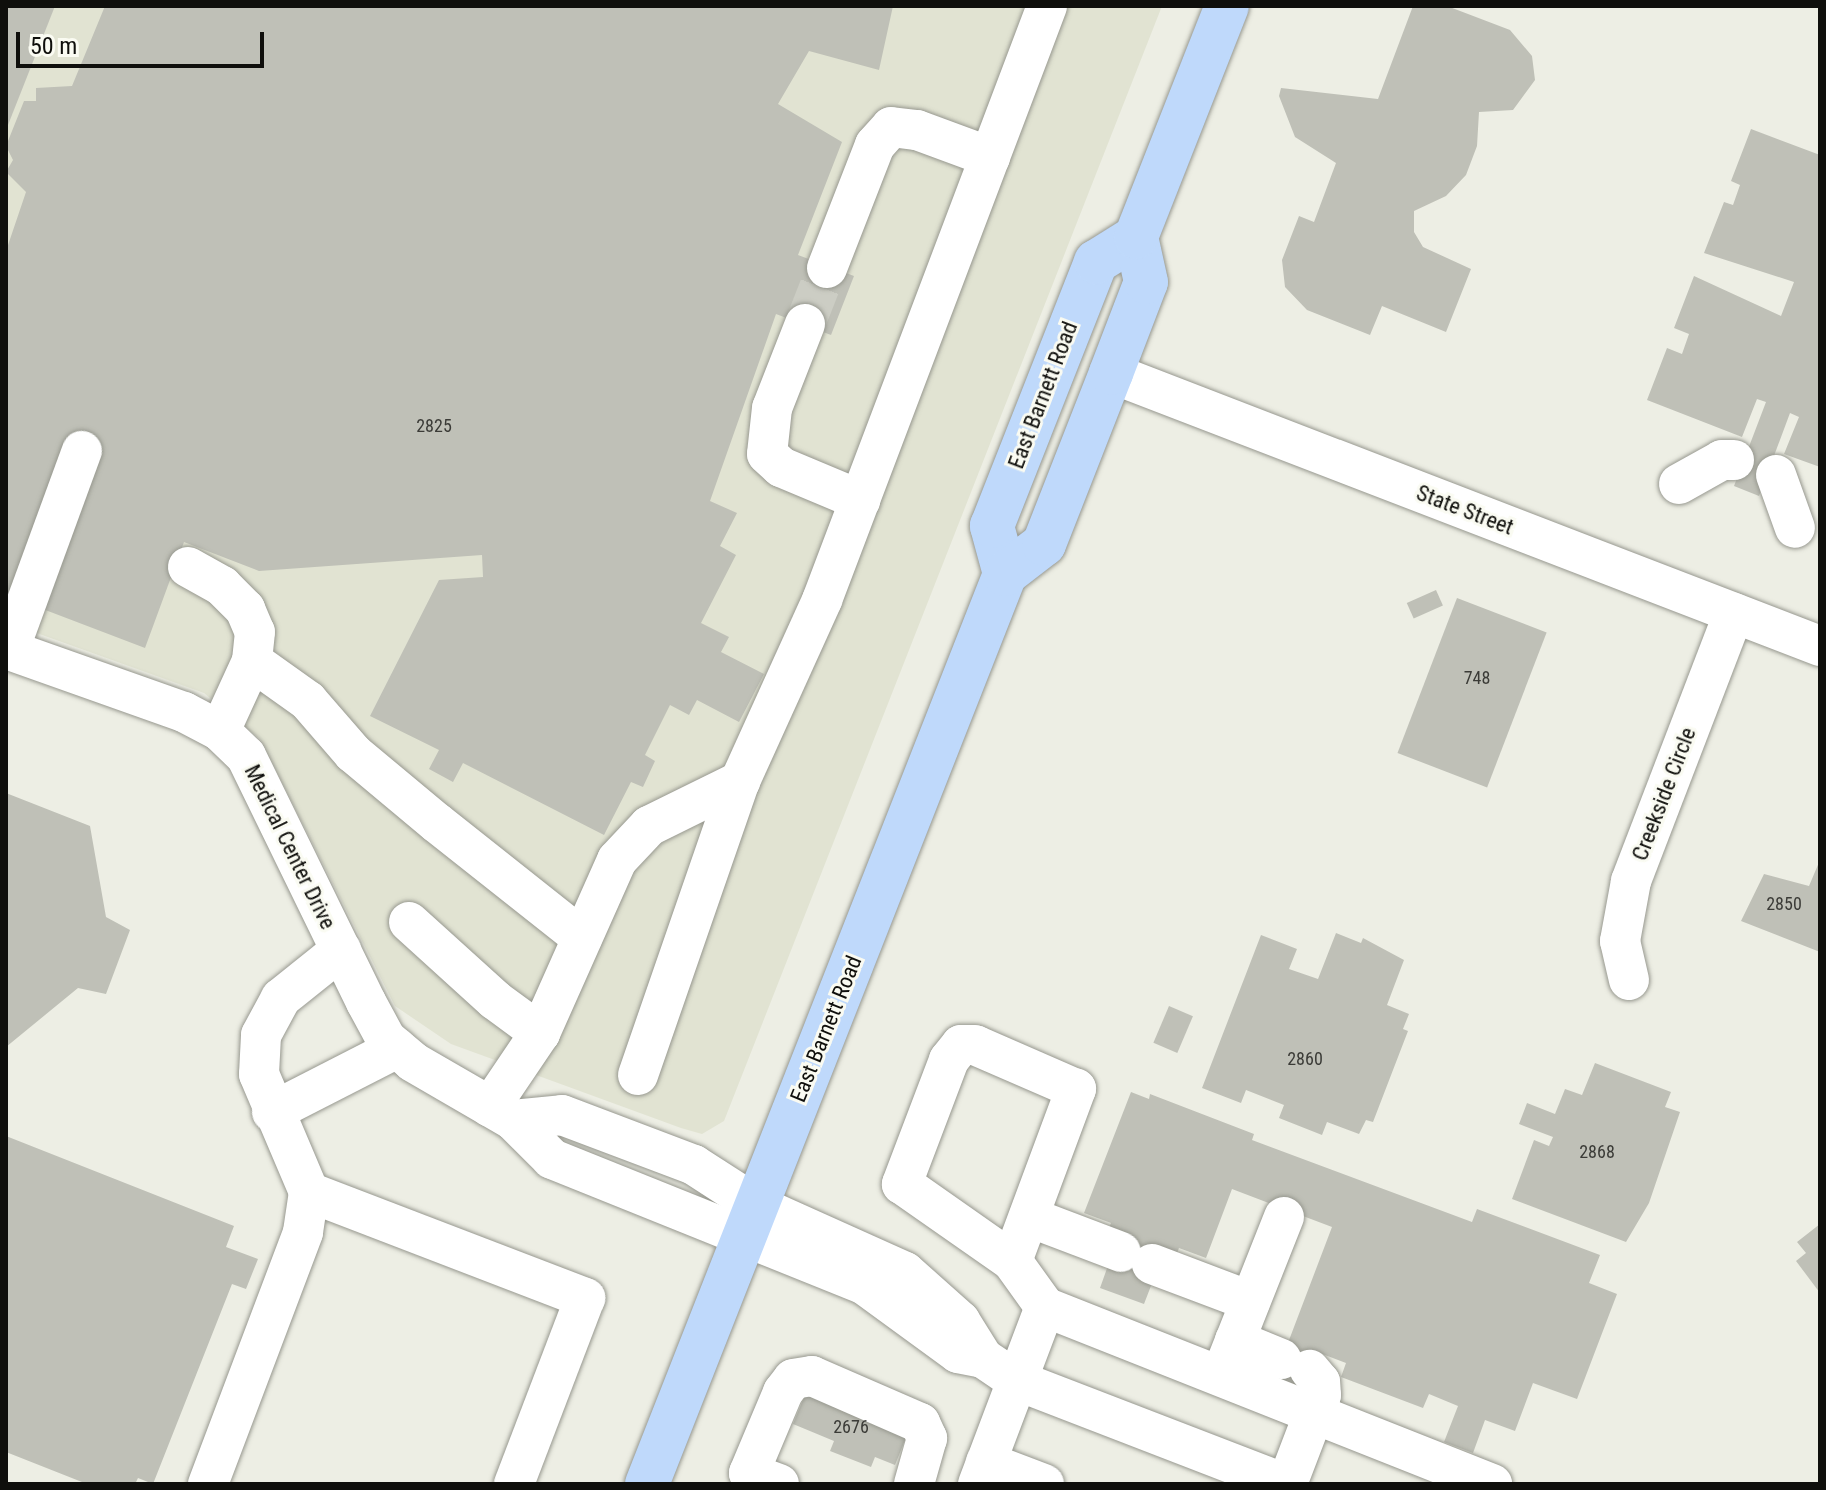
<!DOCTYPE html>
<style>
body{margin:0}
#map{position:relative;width:1826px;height:1490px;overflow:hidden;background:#edeee4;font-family:"Roboto Condensed",sans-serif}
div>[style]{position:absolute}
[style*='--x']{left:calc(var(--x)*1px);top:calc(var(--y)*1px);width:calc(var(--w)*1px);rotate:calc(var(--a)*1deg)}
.built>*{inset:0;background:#e1e3d2}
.building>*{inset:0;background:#bfc0b7;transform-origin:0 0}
.minor-tunnel>*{height:40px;margin-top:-20px;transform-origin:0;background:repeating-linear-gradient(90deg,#cccdc4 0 40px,transparent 0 60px)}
.roads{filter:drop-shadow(0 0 2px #97988f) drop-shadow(0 0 2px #97988f)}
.minor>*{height:40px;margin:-20px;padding:0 20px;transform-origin:20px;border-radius:20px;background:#fff}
.major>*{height:44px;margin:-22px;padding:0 22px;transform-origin:22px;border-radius:22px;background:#bfd9fb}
span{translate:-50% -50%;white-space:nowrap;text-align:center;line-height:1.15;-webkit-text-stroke:6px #fafbf2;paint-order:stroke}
.number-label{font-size:18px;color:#3b3b37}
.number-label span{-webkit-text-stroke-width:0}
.street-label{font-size:22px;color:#0f0f0c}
.frame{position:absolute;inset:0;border:8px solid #0f0f0c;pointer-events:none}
.scale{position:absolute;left:16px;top:32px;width:248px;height:36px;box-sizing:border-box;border:4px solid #0f0f0c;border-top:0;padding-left:10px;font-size:24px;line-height:28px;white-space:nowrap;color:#0f0f0c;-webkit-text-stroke:6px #fafbf2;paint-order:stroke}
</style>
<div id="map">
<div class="built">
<i style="clip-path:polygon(6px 6px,1162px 6px,724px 1121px,702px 1134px,681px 1128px,451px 1044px,395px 1006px,260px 739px,204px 693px,6px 622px)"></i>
</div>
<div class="building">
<i style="clip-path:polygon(6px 6px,55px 6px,6px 130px)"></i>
<i style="clip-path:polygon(105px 6px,893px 6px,879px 70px,809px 51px,778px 104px,842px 142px,798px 255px,854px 276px,831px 335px,776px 314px,710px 501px,737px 513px,720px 546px,736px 555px,701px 623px,729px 637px,721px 652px,764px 674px,739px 722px,697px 700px,689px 715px,670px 705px,645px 755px,655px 761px,643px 787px,631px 782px,604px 835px,463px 763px,453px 782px,429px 769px,439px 750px,370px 716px,439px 580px,483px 577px,482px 555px,259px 571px,184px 542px,145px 648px,6px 595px,6px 251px,26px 192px,6px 172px,13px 160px,6px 146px,24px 101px,36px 101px,36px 88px,72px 86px)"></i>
<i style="clip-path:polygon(1413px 6px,1447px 6px,1510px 30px,1532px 56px,1535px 80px,1513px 110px,1479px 112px,1477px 146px,1466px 175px,1446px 196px,1414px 211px,1414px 232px,1423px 247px,1471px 269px,1446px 332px,1382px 306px,1370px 335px,1307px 310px,1285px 287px,1282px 260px,1299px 216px,1314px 222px,1336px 163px,1295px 137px,1279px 96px,1281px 88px,1378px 99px)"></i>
<i style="clip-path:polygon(1751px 129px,1820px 155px,1820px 467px,1784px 454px,1799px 417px,1790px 413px,1759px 496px,1734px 486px,1766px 402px,1757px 399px,1742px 437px,1647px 400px,1667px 348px,1682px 354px,1689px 334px,1674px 328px,1694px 276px,1781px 316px,1794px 282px,1704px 253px,1724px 202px,1733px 205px,1740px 185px,1731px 181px)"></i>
<i style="left:1436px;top:590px;width:17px;height:32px;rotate:66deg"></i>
<i style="left:1457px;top:598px;width:96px;height:166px;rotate:21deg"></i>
<i style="clip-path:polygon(6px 793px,90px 826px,106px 917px,130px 930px,106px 994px,78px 988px,6px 1047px)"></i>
<i style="clip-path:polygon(1820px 860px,1820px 952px,1741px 921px,1764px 874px,1809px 886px)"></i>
<i style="clip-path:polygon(1336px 933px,1361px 943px,1363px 938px,1404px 960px,1387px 1005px,1409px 1014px,1403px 1029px,1408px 1031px,1373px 1122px,1366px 1120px,1359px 1134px,1327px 1122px,1322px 1135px,1279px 1118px,1284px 1105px,1246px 1090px,1241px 1103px,1202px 1088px,1261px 935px,1297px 949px,1289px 969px,1318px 979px)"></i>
<i style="left:1169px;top:1006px;width:26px;height:40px;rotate:23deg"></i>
<i style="clip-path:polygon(1595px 1063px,1671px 1092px,1665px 1107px,1680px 1112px,1649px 1203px,1626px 1242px,1512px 1199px,1534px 1140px,1549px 1146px,1553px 1137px,1519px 1124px,1527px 1103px,1555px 1114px,1565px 1089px,1582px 1095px)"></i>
<i style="clip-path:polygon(1131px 1092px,1149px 1099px,1150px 1094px,1254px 1134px,1252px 1140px,1472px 1222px,1477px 1209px,1600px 1255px,1589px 1283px,1617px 1294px,1577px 1399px,1533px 1383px,1515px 1431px,1485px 1420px,1473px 1453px,1444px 1442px,1458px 1406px,1429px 1394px,1423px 1408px,1341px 1377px,1346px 1363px,1317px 1352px,1303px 1388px,1275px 1377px,1332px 1227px,1232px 1189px,1206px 1258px,1179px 1248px,1174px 1261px,1154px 1278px,1144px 1304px,1100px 1288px,1110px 1260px,1106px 1235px,1111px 1223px,1084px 1213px)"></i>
<i style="clip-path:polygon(6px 1136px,234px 1226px,226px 1247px,258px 1259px,246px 1289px,232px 1284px,153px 1484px,138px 1478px,135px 1484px,87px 1484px,6px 1452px)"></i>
<i style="clip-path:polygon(1820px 1224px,1820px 1293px,1796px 1261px,1806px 1253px,1797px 1242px)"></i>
<i style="clip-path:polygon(807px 1390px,909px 1430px,895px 1465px,875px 1457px,871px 1467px,830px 1451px,834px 1441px,793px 1424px)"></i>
</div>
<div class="minor-tunnel">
<i style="--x:805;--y:324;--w:60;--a:-68.6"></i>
</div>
<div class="roads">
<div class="minor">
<i style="--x:827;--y:268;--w:132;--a:-68.7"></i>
<i style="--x:875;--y:145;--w:24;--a:-48"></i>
<i style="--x:891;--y:127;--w:26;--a:7"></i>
<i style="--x:917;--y:130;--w:78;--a:20.3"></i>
<i style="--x:805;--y:324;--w:90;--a:111.4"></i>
<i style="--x:772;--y:408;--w:46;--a:96.2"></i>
<i style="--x:767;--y:454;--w:19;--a:43"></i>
<i style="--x:781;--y:467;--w:86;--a:22.7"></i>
<i style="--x:1111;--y:373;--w:760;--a:21.06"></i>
<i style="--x:1776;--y:475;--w:56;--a:70.3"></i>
<i style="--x:1679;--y:484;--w:49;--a:-29.2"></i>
<i style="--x:1722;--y:460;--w:12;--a:0"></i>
<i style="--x:188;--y:567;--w:39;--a:29"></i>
<i style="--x:222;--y:586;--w:33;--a:45"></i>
<i style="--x:245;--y:609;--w:25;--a:67"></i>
<i style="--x:255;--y:632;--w:29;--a:96"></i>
<i style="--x:252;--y:661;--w:77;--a:114.6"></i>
<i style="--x:6;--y:649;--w:189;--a:19.5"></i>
<i style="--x:184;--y:712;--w:41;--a:27.8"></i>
<i style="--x:220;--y:731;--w:36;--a:44"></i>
<i style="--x:246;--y:756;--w:274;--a:64"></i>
<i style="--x:366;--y:1002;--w:42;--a:61.6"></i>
<i style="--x:386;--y:1039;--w:35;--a:40"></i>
<i style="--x:413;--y:1062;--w:116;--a:30.1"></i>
<i style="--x:513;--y:1120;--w:55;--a:45"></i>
<i style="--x:552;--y:1159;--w:337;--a:21.9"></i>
<i style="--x:865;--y:1285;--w:115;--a:36.2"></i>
<i style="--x:958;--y:1353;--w:25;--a:11"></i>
<i style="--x:9;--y:650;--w:212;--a:-69.9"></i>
<i style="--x:252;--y:661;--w:69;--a:35.5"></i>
<i style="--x:308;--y:701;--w:69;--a:49.1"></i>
<i style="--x:353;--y:753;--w:109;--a:39.8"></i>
<i style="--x:437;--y:823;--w:185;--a:38.4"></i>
<i style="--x:409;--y:922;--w:116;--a:42.2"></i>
<i style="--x:495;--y:1000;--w:56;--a:36.3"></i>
<i style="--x:1629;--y:980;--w:40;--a:-103"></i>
<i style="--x:1620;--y:941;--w:61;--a:-79.6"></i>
<i style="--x:1631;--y:881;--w:287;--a:-69"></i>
<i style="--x:638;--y:1075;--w:311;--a:-70.9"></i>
<i style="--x:490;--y:1107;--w:89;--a:-56"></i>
<i style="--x:540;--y:1033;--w:189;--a:-66"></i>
<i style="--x:617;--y:860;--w:47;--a:-46.7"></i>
<i style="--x:649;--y:826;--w:102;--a:-26.3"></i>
<i style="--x:740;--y:781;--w:199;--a:-65.6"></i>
<i style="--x:822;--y:600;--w:635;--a:-69.25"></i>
<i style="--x:272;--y:1112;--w:140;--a:-27.1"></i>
<i style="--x:513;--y:1120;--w:49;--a:-5.8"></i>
<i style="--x:562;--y:1115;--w:141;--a:20.7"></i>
<i style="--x:694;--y:1165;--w:74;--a:32.8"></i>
<i style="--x:756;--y:1205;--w:163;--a:24.2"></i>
<i style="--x:905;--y:1272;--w:74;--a:41.7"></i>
<i style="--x:960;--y:1321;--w:44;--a:58.1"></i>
<i style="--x:983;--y:1358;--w:40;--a:34"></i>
<i style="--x:1016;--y:1380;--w:289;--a:21.1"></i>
<i style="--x:309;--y:1192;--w:296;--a:21"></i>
<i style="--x:585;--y:1298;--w:199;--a:110.9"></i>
<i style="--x:1029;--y:1217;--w:98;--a:20.8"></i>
<i style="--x:1152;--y:1264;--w:105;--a:20.7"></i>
<i style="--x:1045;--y:1307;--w:481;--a:21.6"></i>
<i style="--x:1235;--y:1340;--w:50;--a:22.4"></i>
<i style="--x:1221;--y:1376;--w:171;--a:-68.4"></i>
<i style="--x:986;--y:1462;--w:62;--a:20.8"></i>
<i style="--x:208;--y:1484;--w:269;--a:-69.3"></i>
<i style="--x:303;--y:1232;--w:40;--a:-81.5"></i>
<i style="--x:309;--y:1192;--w:128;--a:-113"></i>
<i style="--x:259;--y:1074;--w:39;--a:-87"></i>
<i style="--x:261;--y:1035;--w:42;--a:-61.6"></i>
<i style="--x:281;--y:998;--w:77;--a:-38.7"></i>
<i style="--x:779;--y:1484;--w:32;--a:-160"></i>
<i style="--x:749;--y:1473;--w:88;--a:-67.2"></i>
<i style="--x:783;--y:1392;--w:16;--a:-52"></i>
<i style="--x:793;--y:1379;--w:19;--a:-9"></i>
<i style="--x:812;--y:1376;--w:118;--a:23.5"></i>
<i style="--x:920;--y:1423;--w:17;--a:65"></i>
<i style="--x:927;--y:1438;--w:48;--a:105.8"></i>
<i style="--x:978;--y:1484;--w:189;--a:-69.3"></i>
<i style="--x:1045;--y:1307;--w:57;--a:-125.7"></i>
<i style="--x:1012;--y:1261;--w:184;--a:-69.6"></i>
<i style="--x:1076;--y:1089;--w:110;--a:-156.5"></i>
<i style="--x:975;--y:1045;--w:14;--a:180"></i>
<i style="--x:961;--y:1045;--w:19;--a:129"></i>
<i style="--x:949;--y:1060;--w:133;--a:110.8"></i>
<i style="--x:902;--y:1184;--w:134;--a:35"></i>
<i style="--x:1287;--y:1484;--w:95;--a:-69.1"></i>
<i style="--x:1321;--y:1395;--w:13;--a:-94"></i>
<i style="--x:1320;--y:1382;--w:16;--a:-130"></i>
</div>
<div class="major">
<i style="--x:1005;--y:574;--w:50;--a:-105.2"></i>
<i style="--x:992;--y:526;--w:284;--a:-68.5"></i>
<i style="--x:1096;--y:262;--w:47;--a:-32"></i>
<i style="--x:647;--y:1484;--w:978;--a:-68.52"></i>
<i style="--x:1005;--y:574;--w:49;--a:-37.6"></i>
<i style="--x:1044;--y:544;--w:184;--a:-68.6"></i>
<i style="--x:1111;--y:373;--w:97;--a:-69"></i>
<i style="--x:1146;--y:282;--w:46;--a:-102.5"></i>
<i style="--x:1136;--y:237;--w:248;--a:-68.5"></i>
</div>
</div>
<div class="number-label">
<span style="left:434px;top:426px">2825</span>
<span style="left:1477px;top:678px">748</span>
<span style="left:1784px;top:904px">2850</span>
<span style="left:1305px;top:1059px">2860</span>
<span style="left:1597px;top:1152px">2868</span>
<span style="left:851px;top:1427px">2676</span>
</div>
<div class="street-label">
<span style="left:1043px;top:395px;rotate:-69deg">East Barnett Road</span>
<span style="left:1465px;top:510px;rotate:21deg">State Street</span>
<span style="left:1664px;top:794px;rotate:-69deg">Creekside Circle</span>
<span style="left:290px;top:847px;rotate:64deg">Medical Center Drive</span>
<span style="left:826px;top:1029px;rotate:-68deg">East Barnett Road</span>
</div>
<div class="frame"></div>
<div class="scale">50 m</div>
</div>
